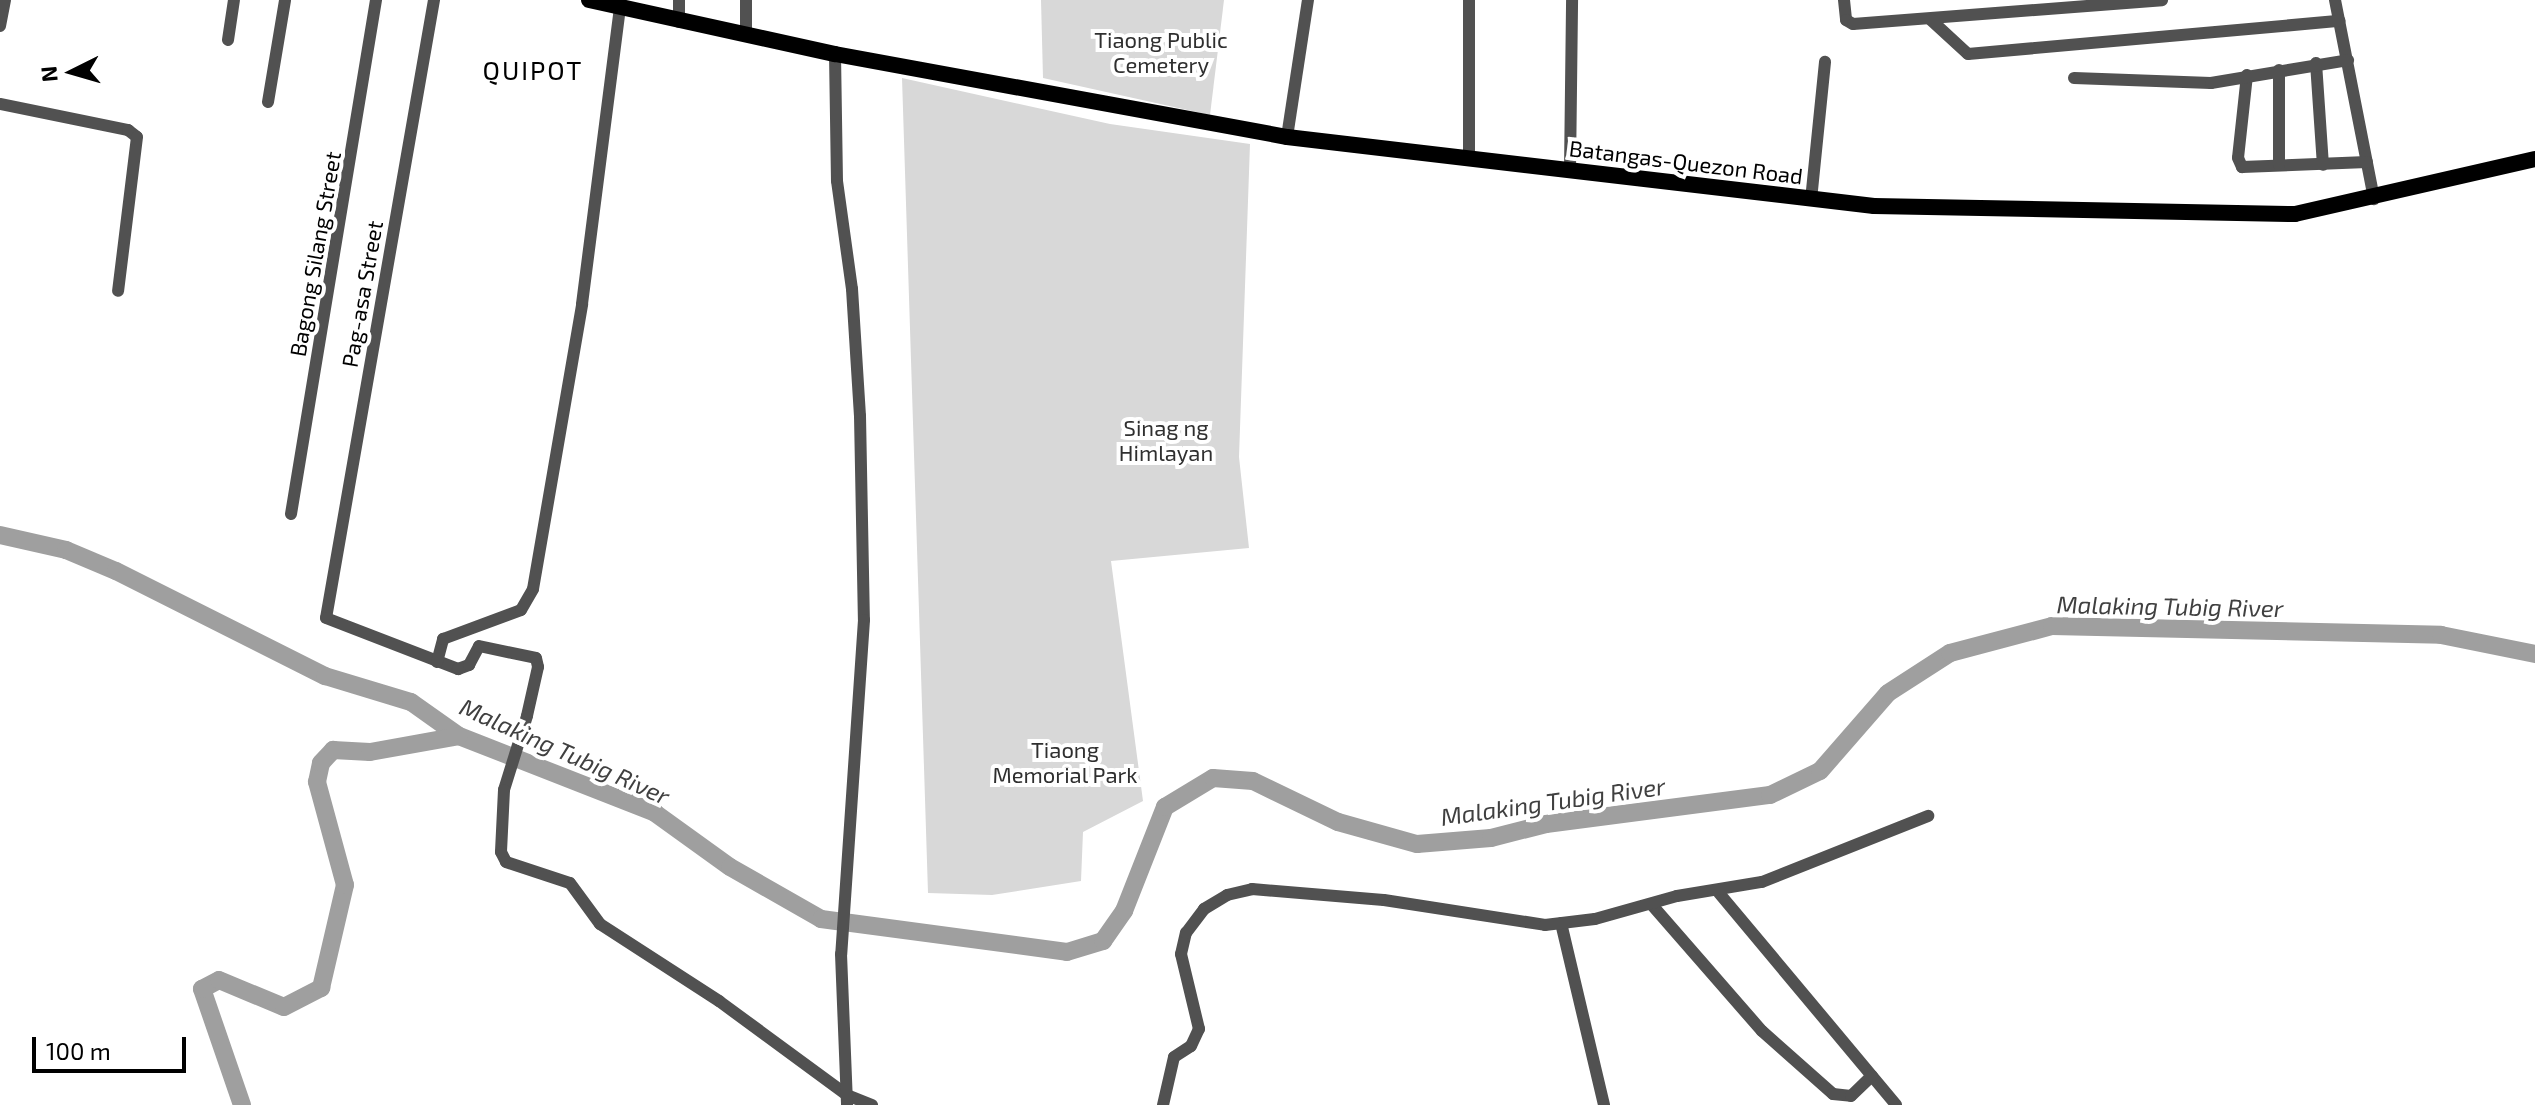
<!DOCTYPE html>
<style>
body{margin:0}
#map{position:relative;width:2535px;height:1105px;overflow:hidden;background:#fff;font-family:"Exo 2",sans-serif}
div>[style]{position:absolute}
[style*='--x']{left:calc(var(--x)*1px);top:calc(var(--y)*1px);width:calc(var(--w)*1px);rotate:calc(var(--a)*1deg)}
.green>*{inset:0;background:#d8d8d8}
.river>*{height:18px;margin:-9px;padding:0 9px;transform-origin:9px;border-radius:9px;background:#9f9f9f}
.minor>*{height:12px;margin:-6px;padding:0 6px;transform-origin:6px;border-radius:6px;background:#515151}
.major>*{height:16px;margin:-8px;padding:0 8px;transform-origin:8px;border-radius:8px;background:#000}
span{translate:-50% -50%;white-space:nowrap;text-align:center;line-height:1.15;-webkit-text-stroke:8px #fff;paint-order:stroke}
.park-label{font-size:22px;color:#2f2f2f}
.street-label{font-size:22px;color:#000}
.water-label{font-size:24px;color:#404040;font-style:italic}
.quarter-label{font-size:26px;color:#000;letter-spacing:2px}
.north{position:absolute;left:32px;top:32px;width:80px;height:80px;-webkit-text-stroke:6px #fff;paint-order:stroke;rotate:265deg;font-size:22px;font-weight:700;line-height:32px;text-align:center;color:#000}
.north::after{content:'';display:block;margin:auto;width:28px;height:36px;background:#000;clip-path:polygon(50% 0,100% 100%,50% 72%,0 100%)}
.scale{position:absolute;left:32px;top:1037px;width:154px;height:36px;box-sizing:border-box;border:4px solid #000;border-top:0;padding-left:10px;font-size:24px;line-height:28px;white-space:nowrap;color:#000;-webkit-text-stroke:6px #fff;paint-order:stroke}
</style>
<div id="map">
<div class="green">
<i style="clip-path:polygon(1041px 0,1224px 0,1210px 115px,1043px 78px)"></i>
<i style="clip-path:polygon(902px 78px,1110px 124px,1250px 144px,1239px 457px,1249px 548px,1111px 561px,1143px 801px,1083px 832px,1081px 881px,992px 895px,928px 893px)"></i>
</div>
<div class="river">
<i style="--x:0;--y:535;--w:68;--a:12.8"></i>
<i style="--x:66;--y:550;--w:54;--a:22.8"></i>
<i style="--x:116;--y:571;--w:234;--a:26.7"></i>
<i style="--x:325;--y:676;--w:90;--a:16.8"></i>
<i style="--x:411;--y:702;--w:59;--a:35.3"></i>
<i style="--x:459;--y:736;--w:211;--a:21.4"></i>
<i style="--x:655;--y:813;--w:92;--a:35.8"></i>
<i style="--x:730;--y:867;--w:105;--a:29.7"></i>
<i style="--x:821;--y:919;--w:248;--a:7.6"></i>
<i style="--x:1067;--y:952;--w:38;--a:-17"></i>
<i style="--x:1103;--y:941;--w:37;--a:-55"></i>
<i style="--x:1124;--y:911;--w:112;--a:-68.5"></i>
<i style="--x:1165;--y:807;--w:56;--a:-31.1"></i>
<i style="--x:1213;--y:778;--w:40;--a:4.3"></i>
<i style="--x:1253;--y:781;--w:94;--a:25.8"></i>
<i style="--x:1338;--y:822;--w:82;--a:15.6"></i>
<i style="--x:1417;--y:844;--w:74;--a:-4.6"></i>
<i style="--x:1491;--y:838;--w:57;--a:-14.3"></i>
<i style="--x:1546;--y:824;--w:226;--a:-7.4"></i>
<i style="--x:1770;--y:795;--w:55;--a:-25.6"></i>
<i style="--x:1820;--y:771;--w:103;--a:-48.9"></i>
<i style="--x:1888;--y:693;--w:74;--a:-32.8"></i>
<i style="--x:1950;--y:653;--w:106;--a:-14.8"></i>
<i style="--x:2052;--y:626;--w:389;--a:1.3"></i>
<i style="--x:2441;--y:635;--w:96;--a:11.4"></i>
<i style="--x:242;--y:1105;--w:123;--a:-109"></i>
<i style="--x:202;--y:989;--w:19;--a:-28"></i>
<i style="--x:219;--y:980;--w:70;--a:22.6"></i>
<i style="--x:284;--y:1007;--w:42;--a:-27.2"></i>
<i style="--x:321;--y:988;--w:106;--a:-76.9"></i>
<i style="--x:345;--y:885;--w:107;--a:-105.2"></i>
<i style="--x:317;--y:782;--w:19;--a:-78"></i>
<i style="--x:321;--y:763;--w:18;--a:-47"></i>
<i style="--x:333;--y:750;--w:37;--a:3"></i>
<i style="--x:370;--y:752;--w:90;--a:-10.2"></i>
</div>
<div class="minor">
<i style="--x:434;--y:0;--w:627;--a:99.91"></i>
<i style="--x:326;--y:618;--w:142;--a:21.1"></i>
<i style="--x:458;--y:669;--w:12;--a:-20"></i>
<i style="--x:469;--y:665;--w:21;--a:-62"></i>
<i style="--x:479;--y:646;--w:58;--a:11.9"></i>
<i style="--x:536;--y:658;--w:9;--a:77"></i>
<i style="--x:538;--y:667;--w:50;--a:102.7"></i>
<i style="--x:527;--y:716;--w:77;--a:107.3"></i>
<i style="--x:504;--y:790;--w:62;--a:92.8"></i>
<i style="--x:501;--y:852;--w:11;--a:63"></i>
<i style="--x:506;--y:862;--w:67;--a:18.2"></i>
<i style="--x:570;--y:883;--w:51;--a:53.8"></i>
<i style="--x:600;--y:924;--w:142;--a:32.9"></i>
<i style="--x:719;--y:1001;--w:159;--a:36.3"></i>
<i style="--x:847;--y:1095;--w:27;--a:22"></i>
<i style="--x:746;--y:0;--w:35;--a:90"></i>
<i style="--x:1844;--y:0;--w:20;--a:84"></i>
<i style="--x:1846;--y:20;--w:8;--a:30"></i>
<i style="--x:1853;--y:24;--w:310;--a:-4.4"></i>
<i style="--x:2335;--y:0;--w:203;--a:78.9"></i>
<i style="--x:1931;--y:20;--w:50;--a:42.6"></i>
<i style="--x:1968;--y:54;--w:373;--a:-5.1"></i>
<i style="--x:679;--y:22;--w:22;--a:-90"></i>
<i style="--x:0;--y:26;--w:26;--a:-79"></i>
<i style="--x:228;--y:40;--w:40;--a:-81.5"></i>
<i style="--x:835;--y:54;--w:127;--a:89.1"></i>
<i style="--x:837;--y:181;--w:109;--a:82.1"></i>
<i style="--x:852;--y:289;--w:127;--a:86.4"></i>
<i style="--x:860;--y:416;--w:204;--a:88.9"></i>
<i style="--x:864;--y:620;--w:335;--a:93.9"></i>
<i style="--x:841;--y:954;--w:151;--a:87.7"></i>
<i style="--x:2316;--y:63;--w:102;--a:86.1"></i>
<i style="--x:2247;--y:75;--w:83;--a:96.2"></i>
<i style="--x:2238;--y:158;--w:10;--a:66"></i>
<i style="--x:2242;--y:167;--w:125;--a:-2.3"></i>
<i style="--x:2074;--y:78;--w:137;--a:2.1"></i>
<i style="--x:2211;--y:83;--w:139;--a:-9.5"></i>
<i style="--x:268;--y:102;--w:103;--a:-80.5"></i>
<i style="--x:0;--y:104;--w:131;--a:11.5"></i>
<i style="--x:128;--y:130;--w:11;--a:38"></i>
<i style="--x:137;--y:137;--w:155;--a:97"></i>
<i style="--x:1287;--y:137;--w:139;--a:-81.3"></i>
<i style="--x:1469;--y:158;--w:158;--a:-90"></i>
<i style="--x:2279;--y:165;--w:95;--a:-90"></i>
<i style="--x:1570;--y:170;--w:170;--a:-89.3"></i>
<i style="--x:1811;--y:200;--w:139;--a:-84.2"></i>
<i style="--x:291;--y:514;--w:521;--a:-80.61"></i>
<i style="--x:437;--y:662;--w:24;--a:-75"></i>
<i style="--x:443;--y:639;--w:83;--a:-20.4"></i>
<i style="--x:521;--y:610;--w:24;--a:-60"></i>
<i style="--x:533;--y:589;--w:289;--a:-80.2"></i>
<i style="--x:582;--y:304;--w:299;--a:-82.7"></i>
<i style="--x:1719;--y:893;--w:276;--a:50.1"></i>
<i style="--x:1652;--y:905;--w:167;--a:48.9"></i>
<i style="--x:1762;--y:1031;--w:95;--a:41.6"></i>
<i style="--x:1833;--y:1094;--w:18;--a:6"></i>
<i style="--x:1851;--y:1096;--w:29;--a:-44"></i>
<i style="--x:1561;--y:923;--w:187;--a:76.7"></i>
<i style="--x:1163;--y:1105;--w:49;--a:-77.1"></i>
<i style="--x:1174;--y:1057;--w:20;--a:-33"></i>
<i style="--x:1191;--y:1046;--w:19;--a:-65"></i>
<i style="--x:1199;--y:1029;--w:77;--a:-103.5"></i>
<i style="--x:1181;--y:954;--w:22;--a:-77"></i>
<i style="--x:1186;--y:933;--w:30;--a:-53"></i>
<i style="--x:1204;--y:909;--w:27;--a:-31"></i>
<i style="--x:1227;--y:895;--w:26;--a:-13"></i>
<i style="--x:1252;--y:889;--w:132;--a:4.8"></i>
<i style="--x:1384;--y:900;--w:163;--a:8.8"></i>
<i style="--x:1545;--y:925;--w:50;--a:-6.8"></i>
<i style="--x:1595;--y:919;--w:85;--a:-15.7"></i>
<i style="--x:1677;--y:896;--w:86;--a:-9.4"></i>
<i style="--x:1762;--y:882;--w:179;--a:-21.7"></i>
</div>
<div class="major">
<i style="--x:589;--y:0;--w:252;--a:12.4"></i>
<i style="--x:835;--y:54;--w:460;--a:10.4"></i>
<i style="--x:1287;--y:137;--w:591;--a:6.7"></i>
<i style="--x:1874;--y:206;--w:421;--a:1.1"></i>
<i style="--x:2295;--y:214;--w:246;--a:-12.9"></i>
</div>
<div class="park-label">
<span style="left:1161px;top:52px">Tiaong Public<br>Cemetery</span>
<span style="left:1166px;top:440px">Sinag ng<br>Himlayan</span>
<span style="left:1065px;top:762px">Tiaong<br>Memorial Park</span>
</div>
<div class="street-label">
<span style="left:1686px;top:162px;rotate:7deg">Batangas-Quezon Road</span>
<span style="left:315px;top:254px;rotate:-80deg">Bagong Silang Street</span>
<span style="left:362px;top:294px;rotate:-80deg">Pag-asa Street</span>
</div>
<div class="water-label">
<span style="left:2170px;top:606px;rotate:1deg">Malaking Tubig River</span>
<span style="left:565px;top:751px;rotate:24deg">Malaking Tubig River</span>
<span style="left:1553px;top:801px;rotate:-8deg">Malaking Tubig River</span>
</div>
<div class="quarter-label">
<span style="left:533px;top:70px">QUIPOT</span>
</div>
<div class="north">N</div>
<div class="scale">100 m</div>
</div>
